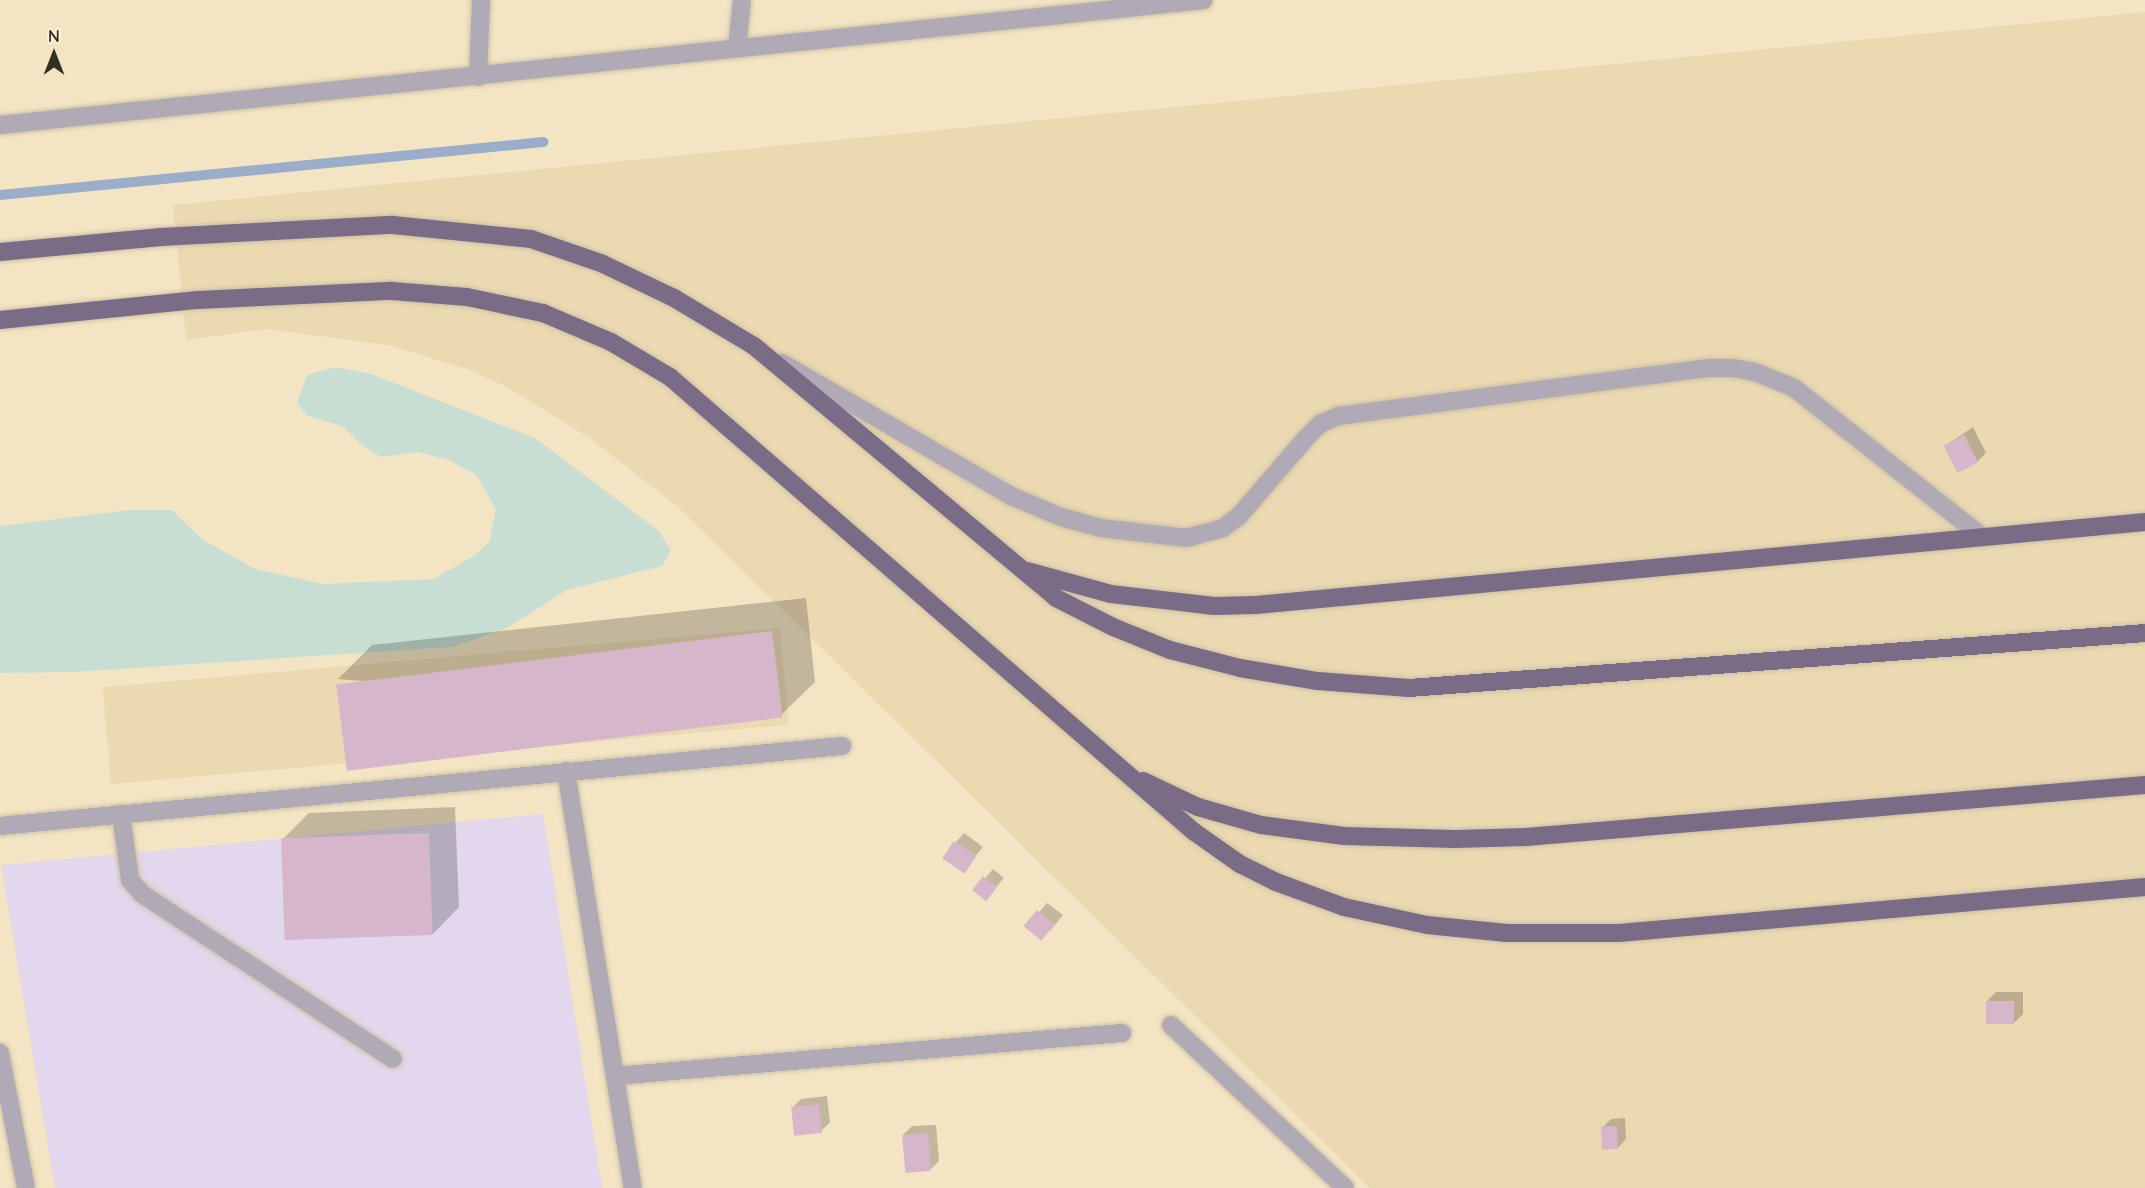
<!DOCTYPE html>
<style>
body{margin:0}
#map{position:relative;width:2145px;height:1188px;overflow:hidden;background:#f3e5c4;font-family:Quicksand,sans-serif}
div>[style]{position:absolute}
[style*='--x']{left:calc(var(--x)*1px);top:calc(var(--y)*1px);width:calc(var(--w)*1px);rotate:calc(var(--a)*1deg)}
.built>*{inset:0;background:#ebd9b2;transform-origin:0 0}
.industrial>*{inset:0;background:#e2d7ec}
.green>*{inset:0;background:#c9ded2}
.shadow>*{inset:0;background:#0003;transform-origin:0 0}
.stream>*{height:10px;margin:-5px;padding:0 5px;transform-origin:5px;border-radius:5px;background:#9aaec9}
.building>*{inset:0;background:#d5b6ca;transform-origin:0 0}
.roads{filter:drop-shadow(0 0 2px #cdc1a4) drop-shadow(0 0 2px #cdc1a4)}
.service>*{height:18px;margin:-9px;padding:0 9px;transform-origin:9px;border-radius:9px;background:#b0a9b6}
.minor>*{height:18px;margin:-9px;padding:0 9px;transform-origin:9px;border-radius:9px;background:#b0a9b6}
.trunk>*{height:18px;margin:-9px;padding:0 9px;transform-origin:9px;border-radius:9px;background:#7a6c86}
span{translate:-50% -50%;white-space:nowrap;text-align:center;line-height:1.15;-webkit-text-stroke:5px #fef2d8;paint-order:stroke}
.north{position:absolute;left:24px;top:24px;width:60px;height:60px;-webkit-text-stroke:4px #fef2d8;paint-order:stroke;rotate:0deg;font-size:16px;font-weight:700;line-height:24px;text-align:center;color:#353023}
.north::after{content:'';display:block;margin:auto;width:21px;height:27px;background:#353023;clip-path:polygon(50% 0,100% 100%,50% 72%,0 100%)}
</style>
<div id="map">
<div class="built">
<i style="clip-path:polygon(2145px 12px,2145px 1188px,1370px 1188px,679px 508px,591px 439px,507px 387px,467px 369px,388px 345px,266px 329px,186px 340px,173px 205px)"></i>
<i style="left:780px;top:628px;width:97px;height:680px;rotate:85deg"></i>
</div>
<div class="industrial">
<i style="clip-path:polygon(543px 814px,602px 1188px,55px 1188px,1px 865px)"></i>
</div>
<div class="green">
<i style="clip-path:polygon(336px 367px,371px 374px,535px 438px,658px 530px,671px 550px,662px 566px,567px 590px,507px 628px,452px 647px,73px 672px,0 673px,0 526px,129px 510px,172px 510px,202px 539px,255px 569px,323px 584px,433px 579px,474px 556px,489px 542px,496px 509px,476px 475px,449px 460px,418px 452px,381px 457px,364px 447px,342px 426px,308px 416px,297px 403px,307px 375px)"></i>
</div>
<div class="shadow">
<i style="clip-path:polygon(1973px 427px,1986px 453px,1977px 462px,1945px 446px)"></i>
<i style="clip-path:polygon(806px 598px,815px 682px,781px 715px,338px 679px,372px 645px)"></i>
<i style="clip-path:polygon(455px 807px,459px 907px,433px 934px,283px 839px,309px 813px)"></i>
<i style="clip-path:polygon(964px 833px,983px 847px,963px 871px,956px 842px)"></i>
<i style="left:993px;top:869px;width:14px;height:28px;rotate:39deg"></i>
<i style="clip-path:polygon(1047px 903px,1063px 915px,1050px 931px,1026px 927px)"></i>
<i style="clip-path:polygon(1996px 992px,2023px 992px,2023px 1014px,2014px 1023px,1987px 1001px)"></i>
<i style="clip-path:polygon(827px 1096px,830px 1122px,821px 1131px,792px 1108px,801px 1099px)"></i>
<i style="clip-path:polygon(1625px 1118px,1626px 1139px,1618px 1148px,1602px 1128px,1611px 1119px)"></i>
<i style="clip-path:polygon(936px 1125px,939px 1161px,930px 1170px,903px 1135px,912px 1126px)"></i>
</div>
<div class="stream">
<i style="--x:0;--y:195;--w:546;--a:-5.57"></i>
</div>
<div class="building">
<i style="left:1964px;top:435px;width:31px;height:23px;rotate:63deg"></i>
<i style="left:772px;top:631px;width:87px;height:439px;rotate:83deg"></i>
<i style="left:429px;top:833px;width:102px;height:148px;rotate:88deg"></i>
<i style="left:954px;top:841px;width:27px;height:21px;rotate:34deg"></i>
<i style="left:983px;top:876px;width:18px;height:18px;rotate:38deg"></i>
<i style="left:1037px;top:910px;width:23px;height:21px;rotate:40deg"></i>
<i style="left:1986px;top:1001px;width:28px;height:23px"></i>
<i style="left:819px;top:1104px;width:29px;height:28px;rotate:84deg"></i>
<i style="left:1617px;top:1126px;width:23px;height:16px;rotate:88deg"></i>
<i style="left:928px;top:1133px;width:38px;height:26px;rotate:85deg"></i>
</div>
<div class="roads">
<div class="service">
<i style="--x:737;--y:48;--w:48;--a:-84.1"></i>
<i style="--x:782;--y:363;--w:265;--a:30.1"></i>
<i style="--x:1011;--y:496;--w:54;--a:22.8"></i>
<i style="--x:1061;--y:517;--w:41;--a:15.4"></i>
<i style="--x:1101;--y:528;--w:86;--a:6.7"></i>
<i style="--x:1186;--y:538;--w:38;--a:-15"></i>
<i style="--x:1223;--y:528;--w:20;--a:-37"></i>
<i style="--x:1239;--y:516;--w:103;--a:-49.3"></i>
<i style="--x:1306;--y:438;--w:20;--a:-45"></i>
<i style="--x:1320;--y:424;--w:20;--a:-24"></i>
<i style="--x:1338;--y:416;--w:374;--a:-7.4"></i>
<i style="--x:1709;--y:368;--w:24;--a:0"></i>
<i style="--x:1733;--y:368;--w:22;--a:10"></i>
<i style="--x:1755;--y:372;--w:42;--a:22.3"></i>
<i style="--x:1794;--y:388;--w:241;--a:38.3"></i>
<i style="--x:121;--y:814;--w:67;--a:82.2"></i>
<i style="--x:130;--y:880;--w:18;--a:49"></i>
<i style="--x:142;--y:894;--w:300;--a:33.3"></i>
</div>
<div class="minor">
<i style="--x:478;--y:77;--w:77;--a:-87.8"></i>
<i style="--x:0;--y:125;--w:1210;--a:-5.93"></i>
<i style="--x:566;--y:771;--w:422;--a:80.9"></i>
<i style="--x:0;--y:826;--w:846;--a:-5.43"></i>
<i style="--x:1171;--y:1025;--w:238;--a:43.1"></i>
<i style="--x:0;--y:1053;--w:137;--a:79.1"></i>
<i style="--x:615;--y:1076;--w:509;--a:-4.85"></i>
</div>
<div class="trunk">
<i style="--x:0;--y:252;--w:162;--a:-5.3"></i>
<i style="--x:161;--y:237;--w:232;--a:-3"></i>
<i style="--x:393;--y:225;--w:139;--a:5.8"></i>
<i style="--x:531;--y:239;--w:76;--a:19.1"></i>
<i style="--x:603;--y:264;--w:79;--a:25.6"></i>
<i style="--x:674;--y:298;--w:93;--a:31"></i>
<i style="--x:754;--y:346;--w:393;--a:39.8"></i>
<i style="--x:1056;--y:598;--w:64;--a:27"></i>
<i style="--x:1113;--y:627;--w:61;--a:22"></i>
<i style="--x:1170;--y:650;--w:72;--a:14.4"></i>
<i style="--x:1240;--y:668;--w:79;--a:9.5"></i>
<i style="--x:1318;--y:681;--w:91;--a:4.4"></i>
<i style="--x:1409;--y:688;--w:738;--a:-4.27"></i>
<i style="--x:0;--y:320;--w:199;--a:-5.8"></i>
<i style="--x:198;--y:300;--w:194;--a:-2.7"></i>
<i style="--x:392;--y:291;--w:75;--a:4.6"></i>
<i style="--x:467;--y:297;--w:78;--a:11.9"></i>
<i style="--x:543;--y:313;--w:74;--a:23.1"></i>
<i style="--x:611;--y:342;--w:69;--a:30.7"></i>
<i style="--x:670;--y:377;--w:693;--a:40.96"></i>
<i style="--x:1193;--y:831;--w:57;--a:35.1"></i>
<i style="--x:1240;--y:864;--w:40;--a:26.6"></i>
<i style="--x:1276;--y:882;--w:72;--a:20.2"></i>
<i style="--x:1344;--y:907;--w:85;--a:12.2"></i>
<i style="--x:1427;--y:925;--w:80;--a:5.7"></i>
<i style="--x:1507;--y:933;--w:112;--a:0"></i>
<i style="--x:1619;--y:933;--w:528;--a:-5"></i>
<i style="--x:1027;--y:571;--w:87;--a:15.3"></i>
<i style="--x:1111;--y:594;--w:104;--a:6.6"></i>
<i style="--x:1214;--y:606;--w:42;--a:-1.4"></i>
<i style="--x:1256;--y:605;--w:893;--a:-5.33"></i>
<i style="--x:1143;--y:781;--w:61;--a:25.3"></i>
<i style="--x:1198;--y:807;--w:66;--a:15.9"></i>
<i style="--x:1261;--y:825;--w:84;--a:7.5"></i>
<i style="--x:1344;--y:836;--w:111;--a:1.5"></i>
<i style="--x:1455;--y:839;--w:71;--a:-1.6"></i>
<i style="--x:1526;--y:837;--w:621;--a:-4.8"></i>
</div>
</div>
<div class="north">N</div>
</div>
